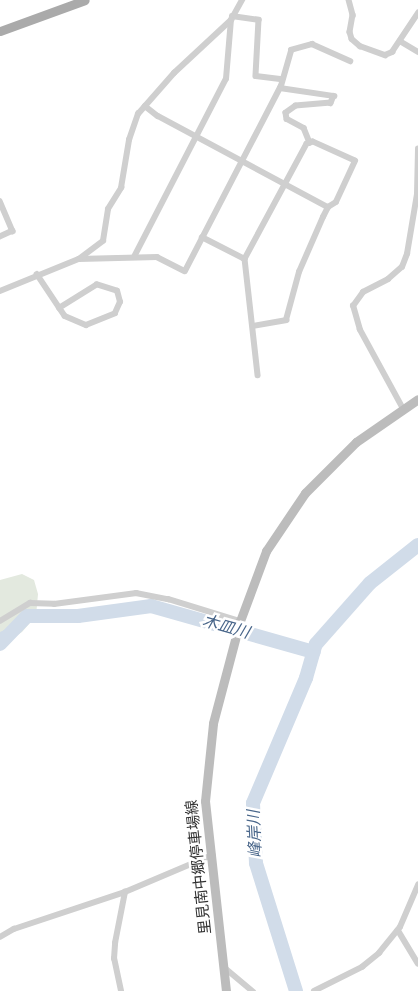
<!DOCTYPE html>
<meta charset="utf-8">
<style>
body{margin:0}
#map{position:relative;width:418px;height:991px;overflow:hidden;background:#fff;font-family:Jost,"Noto Sans JP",sans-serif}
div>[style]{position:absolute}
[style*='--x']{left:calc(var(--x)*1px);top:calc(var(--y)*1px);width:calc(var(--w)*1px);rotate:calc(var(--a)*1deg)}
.green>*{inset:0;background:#e3e9df}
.stream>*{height:2.5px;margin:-1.25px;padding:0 1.25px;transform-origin:1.25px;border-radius:1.25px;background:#d1dce9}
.river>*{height:14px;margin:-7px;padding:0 7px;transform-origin:7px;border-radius:7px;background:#d1dce9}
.minor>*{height:5.5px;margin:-2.75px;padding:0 2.75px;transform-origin:2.75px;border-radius:2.75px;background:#cfcfcf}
.secondary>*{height:9px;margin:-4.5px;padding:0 4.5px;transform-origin:4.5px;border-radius:4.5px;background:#bcbcbc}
.primary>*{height:9px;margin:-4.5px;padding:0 4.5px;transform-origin:4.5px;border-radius:4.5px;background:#aaa}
span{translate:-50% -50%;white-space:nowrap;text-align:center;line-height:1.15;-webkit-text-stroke:5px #fff;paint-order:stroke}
.street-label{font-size:15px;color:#323232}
.water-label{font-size:16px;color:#49668a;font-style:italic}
</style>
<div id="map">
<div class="green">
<i style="clip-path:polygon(22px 574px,34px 580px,38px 594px,36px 616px,22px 632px,0 646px,0 580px)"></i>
</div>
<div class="stream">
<i style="--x:0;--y:633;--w:19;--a:-25"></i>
</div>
<div class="river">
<i style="--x:0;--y:644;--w:39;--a:-46"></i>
<i style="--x:27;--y:616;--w:51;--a:0"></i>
<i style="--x:78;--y:616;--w:74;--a:-7.8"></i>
<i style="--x:151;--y:606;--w:169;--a:15.8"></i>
<i style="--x:296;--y:991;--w:134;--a:-107.4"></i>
<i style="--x:256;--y:863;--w:60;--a:-92.9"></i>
<i style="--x:253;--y:803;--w:136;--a:-67"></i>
<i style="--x:306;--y:678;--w:35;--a:-74"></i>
<i style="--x:316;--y:644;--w:81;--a:-48.5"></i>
<i style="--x:370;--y:583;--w:61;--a:-38.4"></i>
</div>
<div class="minor">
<i style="--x:349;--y:0;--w:16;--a:75"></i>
<i style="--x:353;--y:15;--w:17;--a:100"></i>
<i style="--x:350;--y:32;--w:7;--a:74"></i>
<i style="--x:352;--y:39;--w:11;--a:41"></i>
<i style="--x:360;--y:46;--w:27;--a:20"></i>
<i style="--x:385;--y:55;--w:8;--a:-23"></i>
<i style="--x:392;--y:52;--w:47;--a:-56.3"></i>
<i style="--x:232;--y:16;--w:27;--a:8"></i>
<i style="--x:259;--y:20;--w:56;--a:93.1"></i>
<i style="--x:256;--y:76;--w:26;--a:7"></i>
<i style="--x:400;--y:41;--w:21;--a:31"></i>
<i style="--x:280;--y:88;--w:55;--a:8.4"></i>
<i style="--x:334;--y:96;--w:8;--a:113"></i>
<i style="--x:331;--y:103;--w:35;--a:175"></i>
<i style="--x:296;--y:106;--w:12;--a:145"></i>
<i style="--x:286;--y:113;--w:6;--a:81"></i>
<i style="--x:287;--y:119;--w:19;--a:28"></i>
<i style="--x:304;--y:128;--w:16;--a:68"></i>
<i style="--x:145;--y:106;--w:16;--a:38"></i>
<i style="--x:158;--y:116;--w:193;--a:28.2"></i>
<i style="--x:0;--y:201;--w:33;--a:67"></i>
<i style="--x:13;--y:231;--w:14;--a:155"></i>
<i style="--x:202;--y:237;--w:48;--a:27.1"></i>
<i style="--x:134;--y:257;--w:200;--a:-62.7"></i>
<i style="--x:226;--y:79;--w:59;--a:-85.2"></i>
<i style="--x:231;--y:20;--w:23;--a:-61"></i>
<i style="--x:79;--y:259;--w:78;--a:-1.5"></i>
<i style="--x:157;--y:257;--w:31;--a:27"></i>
<i style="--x:185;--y:271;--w:208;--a:-62.6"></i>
<i style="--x:281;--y:86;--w:37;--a:-74"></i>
<i style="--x:291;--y:50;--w:22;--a:-16"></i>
<i style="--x:312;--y:44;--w:42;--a:24.1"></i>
<i style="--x:37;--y:274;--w:50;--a:56.3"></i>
<i style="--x:65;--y:316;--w:23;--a:23"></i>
<i style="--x:86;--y:325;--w:31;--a:-22"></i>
<i style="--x:115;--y:313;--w:12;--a:-66"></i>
<i style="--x:120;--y:302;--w:11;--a:-105"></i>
<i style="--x:117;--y:291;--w:21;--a:-163"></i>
<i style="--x:97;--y:285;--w:44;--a:148.1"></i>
<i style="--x:0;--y:291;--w:85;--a:-22.1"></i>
<i style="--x:79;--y:259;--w:30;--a:-37"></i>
<i style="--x:103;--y:241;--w:32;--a:-81"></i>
<i style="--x:108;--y:209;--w:25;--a:-58"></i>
<i style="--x:121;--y:188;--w:49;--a:-80.5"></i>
<i style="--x:129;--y:140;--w:28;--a:-71"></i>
<i style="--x:138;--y:114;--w:55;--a:-48.7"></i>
<i style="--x:174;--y:73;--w:78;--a:-42.9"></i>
<i style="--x:253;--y:326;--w:34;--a:-10"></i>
<i style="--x:286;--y:320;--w:50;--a:-74.8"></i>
<i style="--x:299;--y:272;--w:60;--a:-66.4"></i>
<i style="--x:323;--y:217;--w:11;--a:-63"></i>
<i style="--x:328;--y:207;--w:9;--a:-32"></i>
<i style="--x:336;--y:202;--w:45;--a:-65.1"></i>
<i style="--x:355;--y:161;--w:46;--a:-155.7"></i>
<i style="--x:313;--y:142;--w:6;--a:162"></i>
<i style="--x:307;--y:144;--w:131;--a:118.3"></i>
<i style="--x:245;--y:259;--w:117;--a:83.6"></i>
<i style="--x:403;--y:409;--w:90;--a:-118.6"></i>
<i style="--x:360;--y:330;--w:25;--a:-106"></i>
<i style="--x:353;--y:306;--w:17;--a:-54"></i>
<i style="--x:363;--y:292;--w:28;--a:-27"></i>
<i style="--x:388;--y:279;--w:18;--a:-41"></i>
<i style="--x:402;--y:267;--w:14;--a:-69"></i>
<i style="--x:407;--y:254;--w:61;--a:-80.5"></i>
<i style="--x:417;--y:194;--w:45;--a:-88.7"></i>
<i style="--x:0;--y:621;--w:35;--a:-31"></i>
<i style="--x:30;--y:603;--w:24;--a:2"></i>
<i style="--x:54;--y:604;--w:83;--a:-7.6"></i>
<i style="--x:136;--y:593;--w:33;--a:11"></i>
<i style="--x:168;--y:599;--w:75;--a:17"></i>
<i style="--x:398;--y:930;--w:39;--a:59"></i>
<i style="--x:0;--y:937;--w:16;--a:-30"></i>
<i style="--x:14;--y:929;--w:117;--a:-18.4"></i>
<i style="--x:125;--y:892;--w:95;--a:-23"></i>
<i style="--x:224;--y:967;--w:38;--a:40"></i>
<i style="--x:121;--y:991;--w:33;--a:-102"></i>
<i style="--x:114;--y:959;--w:16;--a:-86"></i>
<i style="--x:115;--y:943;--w:52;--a:-78.9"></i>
<i style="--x:314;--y:991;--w:54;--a:-26.6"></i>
<i style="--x:362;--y:967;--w:22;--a:-39"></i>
<i style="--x:379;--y:953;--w:33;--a:-51"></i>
<i style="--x:400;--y:927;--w:46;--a:-66.8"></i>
</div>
<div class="secondary">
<i style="--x:226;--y:991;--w:191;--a:-96.3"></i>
<i style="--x:205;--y:801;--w:78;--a:-84.1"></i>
<i style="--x:213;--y:723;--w:106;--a:-75.2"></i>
<i style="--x:240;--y:621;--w:75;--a:-69.6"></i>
<i style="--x:266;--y:551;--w:70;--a:-56.1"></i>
<i style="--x:305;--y:493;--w:72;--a:-45"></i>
<i style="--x:356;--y:442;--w:75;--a:-34.7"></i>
</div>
<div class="primary">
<i style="--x:0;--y:31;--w:90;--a:-20"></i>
</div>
<div class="street-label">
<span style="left:199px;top:867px;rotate:-96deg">里見南中郷停車場線</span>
</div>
<div class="water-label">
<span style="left:226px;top:627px;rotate:16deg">木皿川</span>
<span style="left:255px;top:834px;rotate:-93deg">峰岸川</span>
</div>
</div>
